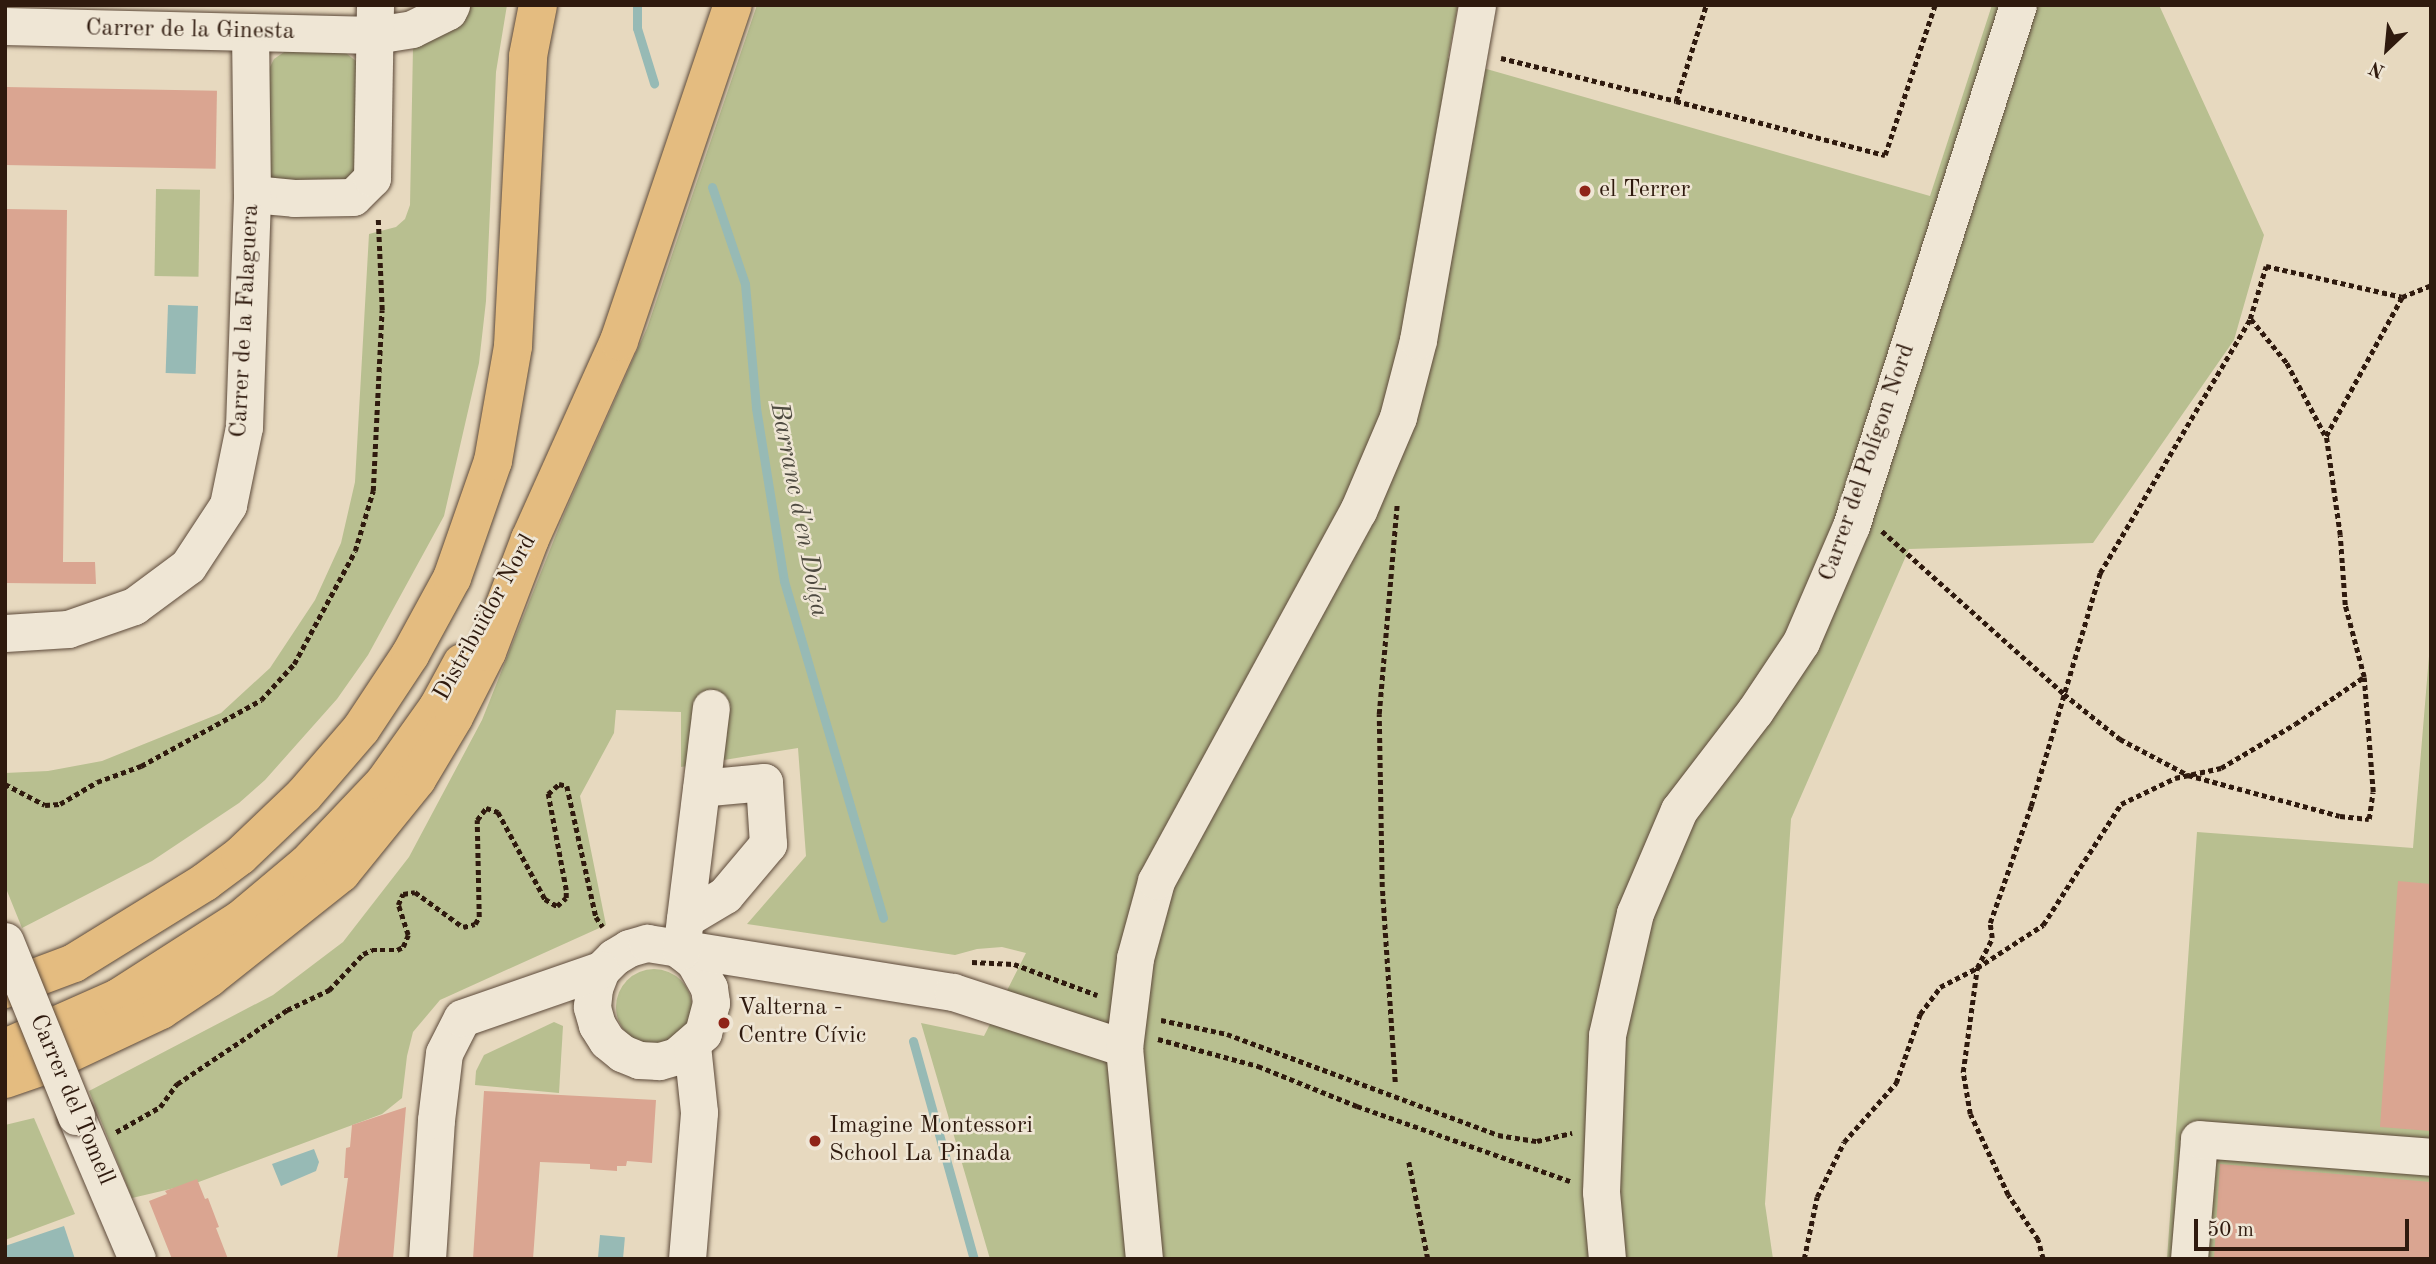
<!DOCTYPE html>
<meta charset="utf-8">
<style>
body{margin:0}
#map{position:relative;width:2436px;height:1264px;overflow:hidden;background:#e7d9bf;font-family:"Old Standard TT",serif}
div>[style]{position:absolute}
[style*='--x']{left:calc(var(--x)*1px);top:calc(var(--y)*1px);width:calc(var(--w)*1px);rotate:calc(var(--a)*1deg)}
.green>*{inset:0;background:#b8bf90;transform-origin:0 0}
.round{border-radius:50%}
.water>*{inset:0;background:#97bab5;transform-origin:0 0}
.stream>*{height:9px;margin:-4.5px;padding:0 4.5px;transform-origin:4.5px;border-radius:4.5px;background:#97bab5}
.building>*{inset:0;background:#daa591;transform-origin:0 0}
.path>*{height:4.5px;margin-top:-2.25px;transform-origin:0;background:repeating-linear-gradient(90deg,#2f1a0e 0 5px,transparent 0 8.5px)}
.roads{filter:drop-shadow(0 0 2px #5d4a3a) drop-shadow(0 0 2px #5d4a3a)}
.minor>*{height:37px;margin:-18.5px;padding:0 18.5px;transform-origin:18.5px;border-radius:18.5px;background:#efe6d5}
.major>*{height:38px;margin:-19px;padding:0 19px;transform-origin:19px;border-radius:19px;background:#e4bc80}
.highway>*{height:38px;margin:-19px;padding:0 19px;transform-origin:19px;border-radius:19px;background:#e4bc80}
.bridges{filter:drop-shadow(0 0 2px #5d4a3a) drop-shadow(0 0 2px #5d4a3a)}
.minor-bridge>*{height:37px;margin:-18.5px;padding:0 18.5px;transform-origin:18.5px;border-radius:18.5px;background:#efe6d5}
.dots>*{width:19px;height:19px;translate:-50% -50%;box-sizing:border-box;border:4px solid #efe6d5;border-radius:50%}
span{translate:-50% -50%;white-space:nowrap;text-align:center;line-height:1.15;-webkit-text-stroke:5px #efe6d5;paint-order:stroke}
.street-label{font-size:24px;color:#2f1a0e}
.poi-label{font-size:24px;color:#2f1a0e}
.left{translate:0 -50%;text-align:left}
.water-label{font-size:26px;color:#4e4a40;font-style:italic}
.frame{position:absolute;inset:0;border:7px solid #2f1a0e;pointer-events:none}
.north{position:absolute;left:2352px;top:14px;width:70px;height:70px;-webkit-text-stroke:5px #efe6d5;paint-order:stroke;rotate:206deg;font-size:19px;font-weight:700;line-height:28px;text-align:center;color:#2f1a0e}
.north::after{content:'';display:block;margin:auto;width:24px;height:32px;background:#2f1a0e;clip-path:polygon(50% 0,100% 100%,50% 72%,0 100%)}
.scale{position:absolute;left:2194px;top:1219px;width:215px;height:32px;box-sizing:border-box;border:4px solid #2f1a0e;border-top:0;padding-left:9px;font-size:21px;line-height:24px;white-space:nowrap;color:#2f1a0e;-webkit-text-stroke:5px #efe6d5;paint-order:stroke}
</style>
<div id="map">
<div class="green">
<i style="clip-path:polygon(463px 5px,507px 5px,496px 72px,486px 301px,479px 363px,444px 516px,368px 655px,337px 699px,265px 780px,239px 803px,152px 861px,22px 928px,5px 886px,5px 773px,48px 771px,102px 761px,221px 713px,270px 668px,315px 600px,341px 543px,355px 482px,369px 234px,396px 227px,405px 219px,410px 205px,413px 47px)"></i>
<i style="clip-path:polygon(757px 5px,1458px 5px,1448px 58px,1930px 196px,1992px 5px,2159px 5px,2264px 235px,2234px 340px,2093px 543px,1909px 549px,1791px 819px,1765px 1204px,1773px 1259px,990px 1259px,921px 1023px,984px 1036px,1026px 953px,1002px 947px,977px 949px,955px 955px,747px 924px,806px 856px,798px 748px,681px 767px,681px 712px,616px 710px,614px 733px,580px 796px,606px 925px,440px 1000px,413px 1032px,407px 1056px,402px 1098px,382px 1114px,196px 1183px,132px 1198px,89px 1091px,273px 995px,343px 942px,409px 857px,482px 720px,565px 512px,647px 328px)"></i>
<i style="clip-path:polygon(287px 50px,342px 50px,356px 61px,358px 68px,360px 168px,349px 185px,271px 178px,267px 170px,269px 69px,274px 59px)"></i>
<i style="left:156px;top:189px;width:44px;height:87px;rotate:1deg"></i>
<i style="clip-path:polygon(2431px 632px,2431px 1259px,2167px 1259px,2197px 832px,2413px 848px)"></i>
<i class="round" style="left:616px;top:969px;width:76px;height:76px"></i>
<i style="clip-path:polygon(554px 1022px,563px 1026px,559px 1093px,475px 1085px,476px 1071px,484px 1055px)"></i>
<i style="clip-path:polygon(34px 1118px,75px 1214px,5px 1240px,5px 1125px)"></i>
</div>
<div class="water">
<i style="left:168px;top:305px;width:30px;height:68px;rotate:2deg"></i>
<i style="clip-path:polygon(314px 1149px,319px 1162px,316px 1171px,281px 1186px,272px 1164px)"></i>
<i style="clip-path:polygon(64px 1226px,75px 1259px,5px 1259px,5px 1246px)"></i>
<i style="left:600px;top:1235px;width:25px;height:24px;rotate:5deg"></i>
</div>
<div class="stream">
<i style="--x:637;--y:5;--w:23;--a:90"></i>
<i style="--x:637;--y:28;--w:58;--a:72.8"></i>
<i style="--x:712;--y:187;--w:102;--a:71.2"></i>
<i style="--x:745;--y:284;--w:124;--a:84.9"></i>
<i style="--x:756;--y:408;--w:175;--a:80.8"></i>
<i style="--x:784;--y:581;--w:351;--a:73.6"></i>
<i style="--x:913;--y:1041;--w:226;--a:74.4"></i>
</div>
<div class="building">
<i style="left:5px;top:87px;width:212px;height:78px;rotate:1deg"></i>
<i style="clip-path:polygon(5px 209px,67px 210px,63px 562px,95px 562px,96px 584px,5px 583px)"></i>
<i style="clip-path:polygon(2398px 881px,2431px 884px,2431px 1131px,2380px 1127px)"></i>
<i style="clip-path:polygon(484px 1091px,656px 1100px,652px 1163px,627px 1161px,626px 1166px,617px 1166px,617px 1171px,590px 1169px,590px 1164px,540px 1162px,533px 1259px,473px 1259px)"></i>
<i style="clip-path:polygon(406px 1107px,393px 1259px,337px 1259px,348px 1178px,344px 1178px,346px 1148px,350px 1147px,352px 1125px)"></i>
<i style="clip-path:polygon(2220px 1164px,2431px 1182px,2431px 1259px,2214px 1259px)"></i>
<i style="clip-path:polygon(197px 1179px,205px 1199px,208px 1198px,219px 1227px,216px 1228px,228px 1259px,172px 1259px,149px 1201px,167px 1194px,165px 1191px)"></i>
</div>
<div class="path">
<i style="--x:1501;--y:58;--w:180;--a:13.8"></i>
<i style="--x:1676;--y:101;--w:101;--a:-72.6"></i>
<i style="--x:1676;--y:101;--w:216;--a:14.5"></i>
<i style="--x:1885;--y:155;--w:158;--a:-71.6"></i>
<i style="--x:2251;--y:319;--w:57;--a:50.7"></i>
<i style="--x:2287;--y:363;--w:81;--a:62.2"></i>
<i style="--x:1882;--y:531;--w:244;--a:41.8"></i>
<i style="--x:2064;--y:694;--w:72;--a:38.8"></i>
<i style="--x:2120;--y:739;--w:77;--a:27.9"></i>
<i style="--x:2188;--y:775;--w:157;--a:15.1"></i>
<i style="--x:2340;--y:816;--w:29;--a:6"></i>
<i style="--x:2369;--y:819;--w:27;--a:-82"></i>
<i style="--x:2373;--y:792;--w:115;--a:-94.5"></i>
<i style="--x:2364;--y:677;--w:74;--a:-104.8"></i>
<i style="--x:2345;--y:605;--w:70;--a:-94.1"></i>
<i style="--x:2340;--y:535;--w:100;--a:-98"></i>
<i style="--x:2326;--y:436;--w:158;--a:-61.3"></i>
<i style="--x:5;--y:784;--w:45;--a:27.7"></i>
<i style="--x:45;--y:805;--w:15;--a:-4"></i>
<i style="--x:60;--y:804;--w:43;--a:-30.7"></i>
<i style="--x:97;--y:782;--w:47;--a:-20"></i>
<i style="--x:141;--y:766;--w:137;--a:-28.8"></i>
<i style="--x:261;--y:700;--w:49;--a:-47.5"></i>
<i style="--x:294;--y:664;--w:128;--a:-61.6"></i>
<i style="--x:355;--y:551;--w:63;--a:-73.3"></i>
<i style="--x:373;--y:491;--w:181;--a:-87.2"></i>
<i style="--x:382;--y:310;--w:92;--a:-92.5"></i>
<i style="--x:972;--y:962;--w:42;--a:2.7"></i>
<i style="--x:1014;--y:964;--w:89;--a:20.5"></i>
<i style="--x:1161;--y:1020;--w:67;--a:12"></i>
<i style="--x:1227;--y:1034;--w:289;--a:20.4"></i>
<i style="--x:1498;--y:1135;--w:39;--a:9"></i>
<i style="--x:1537;--y:1141;--w:36;--a:-13"></i>
<i style="--x:1158;--y:1039;--w:104;--a:15.1"></i>
<i style="--x:1258;--y:1066;--w:107;--a:22"></i>
<i style="--x:1357;--y:1106;--w:226;--a:19.4"></i>
<i style="--x:1395;--y:1082;--w:195;--a:-93.8"></i>
<i style="--x:1382;--y:887;--w:173;--a:-91"></i>
<i style="--x:1379;--y:714;--w:210;--a:-85.1"></i>
<i style="--x:116;--y:1132;--w:51;--a:-29.6"></i>
<i style="--x:160;--y:1107;--w:29;--a:-54"></i>
<i style="--x:177;--y:1084;--w:133;--a:-33.9"></i>
<i style="--x:287;--y:1010;--w:47;--a:-25.5"></i>
<i style="--x:329;--y:990;--w:50;--a:-46.6"></i>
<i style="--x:363;--y:954;--w:10;--a:-24"></i>
<i style="--x:372;--y:950;--w:25;--a:0"></i>
<i style="--x:397;--y:950;--w:7;--a:-27"></i>
<i style="--x:403;--y:947;--w:13;--a:-67"></i>
<i style="--x:408;--y:935;--w:32;--a:-108"></i>
<i style="--x:398;--y:905;--w:12;--a:-66"></i>
<i style="--x:403;--y:894;--w:12;--a:-9"></i>
<i style="--x:415;--y:892;--w:59;--a:36.1"></i>
<i style="--x:463;--y:927;--w:12;--a:-14"></i>
<i style="--x:475;--y:924;--w:8;--a:-60"></i>
<i style="--x:479;--y:917;--w:97;--a:-91.2"></i>
<i style="--x:477;--y:820;--w:15;--a:-53"></i>
<i style="--x:486;--y:808;--w:13;--a:18"></i>
<i style="--x:498;--y:812;--w:99;--a:61.6"></i>
<i style="--x:545;--y:899;--w:14;--a:30"></i>
<i style="--x:557;--y:906;--w:12;--a:-42"></i>
<i style="--x:566;--y:898;--w:8;--a:-90"></i>
<i style="--x:566;--y:890;--w:98;--a:-100.6"></i>
<i style="--x:548;--y:794;--w:15;--a:-42"></i>
<i style="--x:559;--y:784;--w:8;--a:14"></i>
<i style="--x:567;--y:786;--w:134;--a:77.5"></i>
<i style="--x:596;--y:917;--w:12;--a:55"></i>
<i style="--x:1409;--y:1162;--w:99;--a:78.9"></i>
<i style="--x:1804;--y:1259;--w:63;--a:-78.2"></i>
<i style="--x:1817;--y:1197;--w:61;--a:-63.9"></i>
<i style="--x:1844;--y:1142;--w:79;--a:-48.6"></i>
<i style="--x:1896;--y:1083;--w:73;--a:-70.8"></i>
<i style="--x:1920;--y:1014;--w:34;--a:-53"></i>
<i style="--x:1940;--y:987;--w:42;--a:-27.2"></i>
<i style="--x:1977;--y:968;--w:34;--a:-63"></i>
<i style="--x:1992;--y:938;--w:15;--a:-98"></i>
<i style="--x:1990;--y:923;--w:124;--a:-70.7"></i>
<i style="--x:2031;--y:806;--w:243;--a:-73.5"></i>
<i style="--x:2100;--y:573;--w:295;--a:-59.4"></i>
<i style="--x:2250;--y:319;--w:55;--a:-73.2"></i>
<i style="--x:2266;--y:266;--w:139;--a:12.8"></i>
<i style="--x:2402;--y:297;--w:31;--a:-22"></i>
<i style="--x:2043;--y:1259;--w:20;--a:-105"></i>
<i style="--x:2038;--y:1240;--w:54;--a:-123.7"></i>
<i style="--x:2008;--y:1195;--w:89;--a:-115.1"></i>
<i style="--x:1970;--y:1114;--w:43;--a:-99.5"></i>
<i style="--x:1963;--y:1072;--w:105;--a:-82.3"></i>
<i style="--x:1977;--y:968;--w:79;--a:-33.1"></i>
<i style="--x:2043;--y:925;--w:144;--a:-57.2"></i>
<i style="--x:2121;--y:804;--w:60;--a:-25.7"></i>
<i style="--x:2175;--y:778;--w:47;--a:-12.3"></i>
<i style="--x:2221;--y:768;--w:86;--a:-30.7"></i>
<i style="--x:2295;--y:724;--w:83;--a:-34.3"></i>
</div>
<div class="roads">
<div class="minor">
<i style="--x:5;--y:26;--w:370;--a:1.4"></i>
<i style="--x:375;--y:35;--w:37;--a:-9"></i>
<i style="--x:412;--y:29;--w:40;--a:-26.6"></i>
<i style="--x:448;--y:11;--w:7;--a:-63"></i>
<i style="--x:252;--y:194;--w:42;--a:5.4"></i>
<i style="--x:294;--y:198;--w:59;--a:-1"></i>
<i style="--x:353;--y:197;--w:27;--a:-45"></i>
<i style="--x:372;--y:178;--w:173;--a:-89"></i>
<i style="--x:5;--y:633;--w:63;--a:-3.6"></i>
<i style="--x:68;--y:629;--w:70;--a:-19.2"></i>
<i style="--x:134;--y:606;--w:67;--a:-36.5"></i>
<i style="--x:188;--y:566;--w:73;--a:-56.7"></i>
<i style="--x:228;--y:505;--w:80;--a:-78.4"></i>
<i style="--x:244;--y:427;--w:233;--a:-88"></i>
<i style="--x:252;--y:194;--w:162;--a:-90.7"></i>
<i style="--x:685;--y:919;--w:47;--a:-31"></i>
<i style="--x:725;--y:895;--w:67;--a:-49.9"></i>
<i style="--x:768;--y:844;--w:62;--a:-93.7"></i>
<i style="--x:764;--y:782;--w:63;--a:174.6"></i>
<i style="--x:681;--y:951;--w:16;--a:38"></i>
<i style="--x:694;--y:961;--w:31;--a:61"></i>
<i style="--x:709;--y:988;--w:15;--a:82"></i>
<i style="--x:711;--y:1003;--w:31;--a:105"></i>
<i style="--x:703;--y:1033;--w:35;--a:139"></i>
<i style="--x:677;--y:1056;--w:19;--a:164"></i>
<i style="--x:659;--y:1061;--w:20;--a:-177"></i>
<i style="--x:639;--y:1060;--w:18;--a:-158"></i>
<i style="--x:622;--y:1053;--w:19;--a:-141"></i>
<i style="--x:607;--y:1041;--w:19;--a:-122"></i>
<i style="--x:597;--y:1025;--w:19;--a:-106"></i>
<i style="--x:592;--y:1007;--w:19;--a:-84"></i>
<i style="--x:594;--y:988;--w:19;--a:-69"></i>
<i style="--x:601;--y:970;--w:18;--a:-45"></i>
<i style="--x:614;--y:957;--w:17;--a:-31"></i>
<i style="--x:629;--y:948;--w:19;--a:-16"></i>
<i style="--x:647;--y:943;--w:310;--a:9.1"></i>
<i style="--x:953;--y:992;--w:180;--a:18.1"></i>
<i style="--x:681;--y:951;--w:245;--a:-83"></i>
<i style="--x:76;--y:1116;--w:155;--a:66.9"></i>
<i style="--x:427;--y:1259;--w:139;--a:-86.3"></i>
<i style="--x:436;--y:1120;--w:67;--a:-83.2"></i>
<i style="--x:444;--y:1053;--w:39;--a:-63"></i>
<i style="--x:462;--y:1018;--w:147;--a:-19.1"></i>
<i style="--x:687;--y:1259;--w:147;--a:-85.3"></i>
<i style="--x:699;--y:1112;--w:67;--a:-96"></i>
<i style="--x:1144;--y:1259;--w:212;--a:-95.4"></i>
<i style="--x:1124;--y:1048;--w:91;--a:-83"></i>
<i style="--x:1135;--y:958;--w:80;--a:-74.7"></i>
<i style="--x:1156;--y:881;--w:422;--a:-61.4"></i>
<i style="--x:1358;--y:511;--w:102;--a:-66.9"></i>
<i style="--x:1398;--y:417;--w:80;--a:-75.4"></i>
<i style="--x:1418;--y:340;--w:340;--a:-80"></i>
<i style="--x:1607;--y:1259;--w:67;--a:-95.1"></i>
<i style="--x:1601;--y:1192;--w:157;--a:-87.8"></i>
<i style="--x:1607;--y:1035;--w:125;--a:-77.1"></i>
<i style="--x:1635;--y:913;--w:112;--a:-66.9"></i>
<i style="--x:1679;--y:810;--w:125;--a:-52.5"></i>
<i style="--x:1755;--y:711;--w:83;--a:-56.3"></i>
<i style="--x:1801;--y:642;--w:126;--a:-66.7"></i>
<i style="--x:1851;--y:526;--w:547;--a:-72.23"></i>
<i style="--x:2189;--y:1259;--w:120;--a:-85.2"></i>
<i style="--x:2199;--y:1139;--w:233;--a:4.4"></i>
</div>
<div class="major">
<i style="--x:5;--y:1048;--w:124;--a:-23.9"></i>
<i style="--x:118;--y:998;--w:145;--a:-32.6"></i>
<i style="--x:240;--y:920;--w:87;--a:-39.9"></i>
<i style="--x:307;--y:864;--w:112;--a:-46.5"></i>
<i style="--x:384;--y:783;--w:93;--a:-54.6"></i>
<i style="--x:438;--y:707;--w:50;--a:-61.4"></i>
</div>
<div class="highway">
<i style="--x:5;--y:989;--w:74;--a:-20.6"></i>
<i style="--x:74;--y:963;--w:154;--a:-31.7"></i>
<i style="--x:205;--y:882;--w:44;--a:-36.6"></i>
<i style="--x:240;--y:856;--w:88;--a:-43.6"></i>
<i style="--x:304;--y:795;--w:87;--a:-49.2"></i>
<i style="--x:361;--y:729;--w:89;--a:-56.5"></i>
<i style="--x:410;--y:655;--w:88;--a:-61.4"></i>
<i style="--x:452;--y:578;--w:124;--a:-70.7"></i>
<i style="--x:493;--y:461;--w:117;--a:-80.1"></i>
<i style="--x:513;--y:346;--w:290;--a:-87"></i>
<i style="--x:528;--y:56;--w:52;--a:-78.9"></i>
<i style="--x:5;--y:1079;--w:39;--a:-19"></i>
<i style="--x:42;--y:1066;--w:132;--a:-25.2"></i>
<i style="--x:161;--y:1010;--w:58;--a:-33.7"></i>
<i style="--x:209;--y:978;--w:169;--a:-38.5"></i>
<i style="--x:341;--y:873;--w:121;--a:-51"></i>
<i style="--x:417;--y:779;--w:72;--a:-59.2"></i>
<i style="--x:454;--y:717;--w:73;--a:-63.1"></i>
<i style="--x:487;--y:652;--w:121;--a:-69.2"></i>
<i style="--x:530;--y:539;--w:217;--a:-65.8"></i>
<i style="--x:619;--y:341;--w:355;--a:-71.3"></i>
</div>
</div>
<div class="bridges">
<div class="minor-bridge">
<i style="--x:5;--y:941;--w:189;--a:67.9"></i>
</div>
</div>
<div class="dots">
<i style="left:1585px;top:191px;background:#8f2418"></i>
<i style="left:724px;top:1023px;background:#8f2418"></i>
<i style="left:815px;top:1141px;background:#8f2418"></i>
</div>
<div class="street-label">
<span style="left:190px;top:31px;rotate:1deg">Carrer de la Ginesta</span>
<span style="left:246px;top:321px;rotate:-87deg">Carrer de la Falaguera</span>
<span style="left:1868px;top:463px;rotate:-71deg">Carrer del Polígon Nord</span>
<span style="left:486px;top:618px;rotate:-61deg">Distribuïdor Nord</span>
<span style="left:71px;top:1100px;rotate:67deg">Carrer del Tomell</span>
</div>
<div class="poi-label">
<span class="left" style="left:1599px;top:191px">el Terrer</span>
<span class="left" style="left:738px;top:1023px">Valterna -<br>Centre Cívic</span>
<span class="left" style="left:829px;top:1141px">Imagine Montessori<br>School La Pinada</span>
</div>
<div class="water-label">
<span style="left:798px;top:510px;rotate:79deg">Barranc d'en Dolça</span>
</div>
<div class="frame"></div>
<div class="north">N</div>
<div class="scale">50 m</div>
</div>
